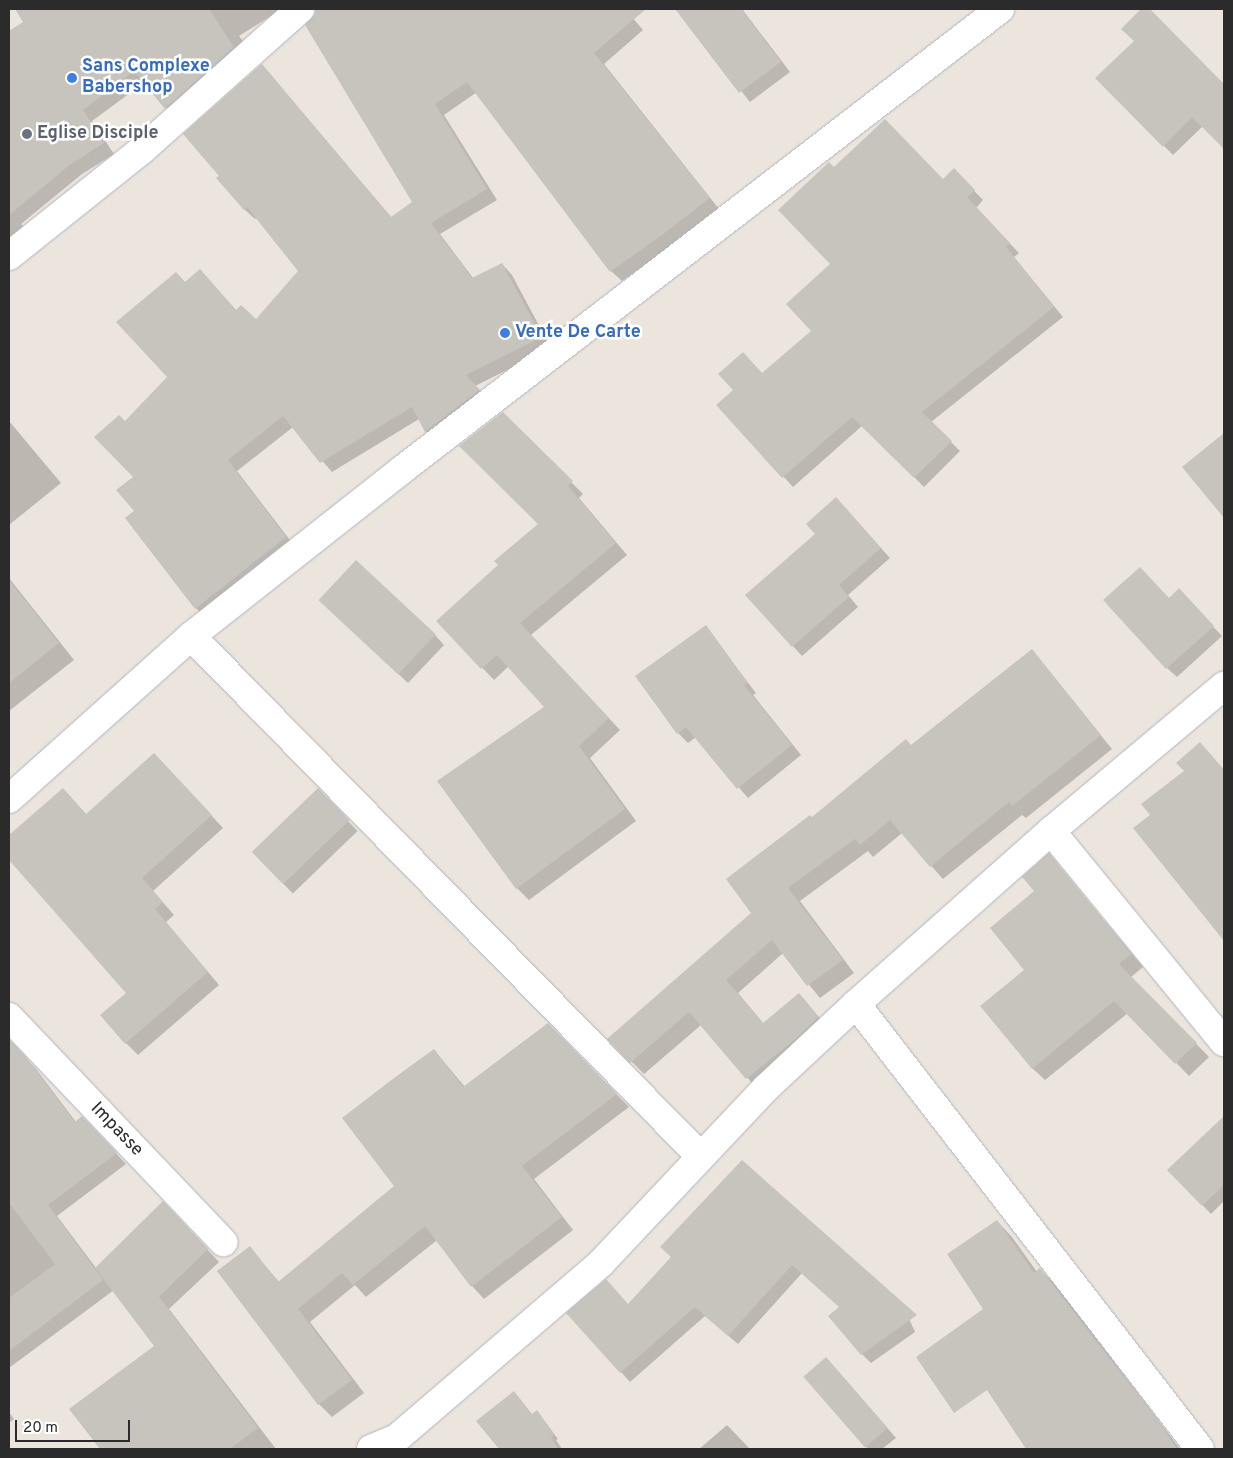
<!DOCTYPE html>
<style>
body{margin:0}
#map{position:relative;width:1233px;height:1458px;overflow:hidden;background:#ebe5de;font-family:Overpass,sans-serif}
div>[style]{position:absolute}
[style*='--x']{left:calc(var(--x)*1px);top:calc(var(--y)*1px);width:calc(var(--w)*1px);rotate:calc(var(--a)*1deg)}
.shadow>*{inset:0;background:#0003;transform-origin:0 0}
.building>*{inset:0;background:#c7c3bd;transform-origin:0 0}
.roads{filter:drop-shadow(0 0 1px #b2b5bd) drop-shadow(0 0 1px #b2b5bd)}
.minor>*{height:28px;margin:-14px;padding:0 14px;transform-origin:14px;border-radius:14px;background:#fff}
.dots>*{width:14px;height:14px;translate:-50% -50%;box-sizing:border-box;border:2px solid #fff;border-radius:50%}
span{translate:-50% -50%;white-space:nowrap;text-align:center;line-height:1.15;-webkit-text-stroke:5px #fff;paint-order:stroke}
.shop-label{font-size:18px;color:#366cbe;font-weight:700}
.left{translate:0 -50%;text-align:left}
.worship-label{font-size:18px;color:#5b616d;font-weight:700}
.street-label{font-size:18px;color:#2b2b2b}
.frame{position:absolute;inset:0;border:10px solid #2b2b2b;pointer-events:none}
.scale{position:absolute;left:15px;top:1420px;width:115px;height:22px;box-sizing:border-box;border:2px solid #2b2b2b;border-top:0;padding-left:6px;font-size:15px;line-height:18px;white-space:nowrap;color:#2b2b2b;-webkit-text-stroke:4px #fff;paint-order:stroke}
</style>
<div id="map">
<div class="shadow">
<i style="clip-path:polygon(16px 9px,282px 9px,239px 36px,251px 51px,176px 118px,145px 82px,92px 121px,114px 154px,82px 174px,21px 224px,28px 232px,9px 246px,9px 64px,20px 57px,9px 39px,9px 33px,25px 23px)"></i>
<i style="clip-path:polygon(316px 9px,625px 9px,643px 30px,604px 64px,719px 209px,673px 245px,622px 281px,611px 271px,477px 92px,444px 115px,497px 200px,440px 234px,473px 278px,502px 264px,512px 275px,551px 348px,475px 386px,490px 401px,436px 442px,426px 432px,419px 419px,332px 472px,293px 427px,237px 471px,296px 548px,206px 618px,196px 608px,136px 512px,135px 478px,125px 423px,169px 377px,186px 283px,200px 271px,237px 311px,256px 321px,299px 271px,257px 217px,255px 219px,244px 209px,221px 176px,262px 66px,392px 218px,414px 202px,316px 14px)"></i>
<i style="clip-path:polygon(676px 9px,742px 9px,790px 72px,750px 102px)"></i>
<i style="clip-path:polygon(1143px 9px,1148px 9px,1224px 85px,1224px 140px,1220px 144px,1203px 126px,1173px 155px,1097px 78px,1136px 41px,1123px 29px)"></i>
<i style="clip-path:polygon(834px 169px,943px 181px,954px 170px,983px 200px,976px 208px,1019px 253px,1014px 257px,1063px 317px,931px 422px,960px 451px,924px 487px,863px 425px,793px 487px,718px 405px,762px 374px,813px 331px,832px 264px)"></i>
<i style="clip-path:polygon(503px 413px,583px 494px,579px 498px,627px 555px,531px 635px,620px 730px,590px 758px,636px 821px,529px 900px,517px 888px,546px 707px,509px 666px,494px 680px,438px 621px,500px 566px,540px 524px)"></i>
<i style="clip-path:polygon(9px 421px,61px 483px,9px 525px)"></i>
<i style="clip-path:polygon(1224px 434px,1224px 516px,1184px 467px)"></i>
<i style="clip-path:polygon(845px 508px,890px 558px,848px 595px,858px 607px,802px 656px,747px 596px)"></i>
<i style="clip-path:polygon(9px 578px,74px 660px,9px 711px)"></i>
<i style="clip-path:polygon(1169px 599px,1188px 600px,1222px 636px,1177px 677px,1167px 668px)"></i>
<i style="clip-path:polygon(329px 609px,435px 635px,444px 645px,408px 683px)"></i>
<i style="clip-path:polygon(705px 627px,756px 693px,753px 695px,801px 755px,748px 798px,696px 737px,688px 743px,678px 733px,637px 677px)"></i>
<i style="clip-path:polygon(1032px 651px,1112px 749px,1026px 818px,1022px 815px,943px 879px,902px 833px,873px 857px,868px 851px,800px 901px,854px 973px,820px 998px,783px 953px,738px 993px,764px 1024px,799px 995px,831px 1031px,759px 1091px,701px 1025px,644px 1074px,609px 1039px,753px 913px,812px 819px,911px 746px)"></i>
<i style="clip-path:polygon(1211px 755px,1224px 770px,1224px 928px,1220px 931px,1152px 815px)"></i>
<i style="clip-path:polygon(166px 767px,223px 828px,153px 891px,174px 915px,166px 922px,219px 985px,138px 1055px,126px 1043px,127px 994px,9px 858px,9px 836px,63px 790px,87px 815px)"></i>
<i style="left:318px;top:790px;width:57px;height:90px;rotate:46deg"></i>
<i style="clip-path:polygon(1049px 855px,1143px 967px,1131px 977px,1209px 1057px,1189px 1076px,1128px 1013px,1045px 1080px,1032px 1068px,1025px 970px,1036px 891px)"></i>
<i style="clip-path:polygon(548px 1025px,629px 1107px,534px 1179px,573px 1230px,484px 1299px,472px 1286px,437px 1240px,366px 1297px,355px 1285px,310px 1322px,364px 1393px,332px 1417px,319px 1404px,218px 1272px,250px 1248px,279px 1282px,396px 1186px,434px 1050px,465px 1087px)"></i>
<i style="clip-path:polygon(9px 1041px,36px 1069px,76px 1122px,92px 1128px,126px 1164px,57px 1216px,96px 1268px,174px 1214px,219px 1262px,169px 1309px,276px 1449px,101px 1449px,71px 1409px,156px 1346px,114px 1290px,9px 1368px)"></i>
<i style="clip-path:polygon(1224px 1118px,1224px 1201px,1211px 1214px,1169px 1170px)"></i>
<i style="clip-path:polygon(742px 1162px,903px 1305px,915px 1332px,871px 1363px,862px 1354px,840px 1307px,802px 1273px,738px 1344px,705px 1316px,630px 1382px,568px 1313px,629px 1305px,673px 1257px)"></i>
<i style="clip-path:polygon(997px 1221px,1012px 1237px,1037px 1272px,1040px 1270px,1056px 1285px,1180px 1449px,1027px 1449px,950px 1334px,985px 1309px)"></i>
<i style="clip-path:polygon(836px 1369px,896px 1438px,882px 1449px,869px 1449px,865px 1446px)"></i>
<i style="clip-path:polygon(537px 1411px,558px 1439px,556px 1440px,562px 1449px,515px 1449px,489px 1413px,532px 1415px)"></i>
<i style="clip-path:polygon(9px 1412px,14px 1419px,9px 1423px)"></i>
<i style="clip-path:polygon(727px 1425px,750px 1449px,699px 1449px)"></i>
</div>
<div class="building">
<i style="clip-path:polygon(15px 9px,209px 9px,234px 47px,165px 109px,134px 71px,83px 110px,104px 143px,71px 164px,9px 215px,9px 31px,23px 22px)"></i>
<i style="clip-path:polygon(315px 9px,646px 9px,594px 53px,710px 198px,662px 235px,610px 272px,467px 82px,435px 104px,487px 189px,431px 223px,472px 278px,502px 263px,542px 337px,466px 375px,480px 390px,425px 432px,412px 407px,320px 463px,283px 416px,228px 460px,286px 537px,195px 609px,125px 518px,134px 511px,116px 490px,133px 477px,94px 437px,119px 415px,125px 421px,167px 377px,116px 322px,176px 272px,185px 282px,200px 269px,236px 310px,241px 305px,256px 319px,298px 271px,247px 207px,244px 210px,216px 178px,219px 176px,183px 134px,262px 64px,391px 217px,412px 202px,305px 25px,315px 14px)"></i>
<i style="clip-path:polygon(675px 9px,741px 9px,781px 62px,739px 93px)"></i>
<i style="clip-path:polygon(1141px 9px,1150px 9px,1224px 84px,1224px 149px,1192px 117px,1163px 147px,1095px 78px,1134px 41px,1121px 29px)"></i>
<i style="clip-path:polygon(885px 119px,943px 179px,954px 168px,975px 190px,967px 197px,1010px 243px,1006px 247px,1054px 307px,922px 412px,952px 441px,914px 478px,852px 417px,782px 478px,716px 405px,733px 390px,718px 374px,743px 352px,762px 373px,811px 331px,786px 304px,830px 264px,778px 210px,829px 162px,834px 167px)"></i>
<i style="clip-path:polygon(503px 412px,573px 481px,568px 486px,616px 543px,520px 623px,609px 718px,579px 746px,625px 809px,516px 889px,437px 781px,544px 707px,497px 655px,481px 669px,436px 621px,498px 565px,494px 561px,538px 524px,459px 446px)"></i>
<i style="clip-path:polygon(1224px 433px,1224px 518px,1182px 467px)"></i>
<i style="clip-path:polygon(836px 497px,881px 548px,839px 585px,849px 597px,792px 647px,745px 595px,815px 534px,806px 524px)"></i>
<i style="left:356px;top:560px;width:109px;height:55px;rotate:43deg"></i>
<i style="clip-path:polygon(1140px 567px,1169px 598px,1179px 588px,1214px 626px,1166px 669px,1103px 600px)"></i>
<i style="clip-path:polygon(9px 580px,59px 643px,9px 683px)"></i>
<i style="clip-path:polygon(706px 625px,748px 683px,744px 685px,792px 745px,737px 789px,686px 727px,677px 734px,635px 676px)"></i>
<i style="clip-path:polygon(1032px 649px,1101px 735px,1012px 806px,1009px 802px,930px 867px,890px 820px,860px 845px,855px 839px,788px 888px,843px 960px,807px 986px,772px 940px,726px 980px,763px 1023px,799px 993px,819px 1017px,797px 1038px,746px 1079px,689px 1012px,630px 1063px,607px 1039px,751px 913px,726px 879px,810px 815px,812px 817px,906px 739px,911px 745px)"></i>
<i style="clip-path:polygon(1200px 742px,1224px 770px,1224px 941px,1133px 828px,1150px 815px,1141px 804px,1184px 771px,1176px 763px)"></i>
<i style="clip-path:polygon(154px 753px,212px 815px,142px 878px,163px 902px,155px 909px,208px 972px,125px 1044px,100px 1015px,126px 993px,9px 860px,9px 835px,63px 788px,86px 814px)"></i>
<i style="left:318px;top:788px;width:45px;height:92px;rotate:46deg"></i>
<i style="clip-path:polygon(1049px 853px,1131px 954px,1119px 964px,1197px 1043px,1175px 1064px,1114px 1001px,1032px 1069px,980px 1006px,1024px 970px,990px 928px,1034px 891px,1022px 877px)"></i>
<i style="clip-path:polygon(548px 1023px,617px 1094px,522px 1166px,562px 1217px,471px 1287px,425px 1226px,353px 1285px,342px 1273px,298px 1309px,352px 1380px,318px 1405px,217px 1271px,250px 1246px,278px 1282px,394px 1186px,342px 1118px,394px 1078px,434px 1049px,463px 1087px)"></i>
<i style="clip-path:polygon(9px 1039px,26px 1057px,75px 1122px,82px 1116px,117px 1153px,48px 1205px,103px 1280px,9px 1351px,9px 1298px,55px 1264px,9px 1203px)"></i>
<i style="clip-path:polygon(1224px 1116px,1224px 1185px,1202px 1206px,1167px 1170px)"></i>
<i style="clip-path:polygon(742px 1160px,917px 1315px,861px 1355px,828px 1316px,839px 1307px,792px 1265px,728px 1336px,695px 1307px,620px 1373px,566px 1313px,606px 1279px,628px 1304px,671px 1257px,660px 1247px)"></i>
<i style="clip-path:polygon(163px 1201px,208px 1249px,159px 1297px,258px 1428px,230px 1449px,100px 1449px,69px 1409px,154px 1346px,95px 1268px)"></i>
<i style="clip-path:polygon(997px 1220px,1034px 1273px,1040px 1268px,1158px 1420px,1177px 1449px,1026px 1449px,987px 1390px,954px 1413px,916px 1357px,983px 1309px,947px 1254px)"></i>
<i style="left:826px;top:1357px;width:94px;height:30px;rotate:49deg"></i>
<i style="clip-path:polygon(514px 1391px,532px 1414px,537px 1410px,554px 1434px,551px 1437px,558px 1449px,499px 1449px,476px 1421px)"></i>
</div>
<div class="roads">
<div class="minor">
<i style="--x:9;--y:256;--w:170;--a:-38.6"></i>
<i style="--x:142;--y:150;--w:212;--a:-41.7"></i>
<i style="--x:191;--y:636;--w:728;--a:45.61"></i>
<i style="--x:9;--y:799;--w:244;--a:-41.8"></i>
<i style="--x:191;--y:636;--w:270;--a:-38.2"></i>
<i style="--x:403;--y:469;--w:754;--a:-37.61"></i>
<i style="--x:1051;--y:831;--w:273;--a:50.7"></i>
<i style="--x:856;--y:1004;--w:562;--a:52.29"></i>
<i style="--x:9;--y:1017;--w:311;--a:46.4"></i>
<i style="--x:371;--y:1449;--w:28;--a:-23"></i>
<i style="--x:397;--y:1438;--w:270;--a:-40.6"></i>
<i style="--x:602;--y:1262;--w:239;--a:-46.7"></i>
<i style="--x:766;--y:1088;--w:123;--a:-43"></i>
<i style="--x:856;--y:1004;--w:261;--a:-41.6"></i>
<i style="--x:1051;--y:831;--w:226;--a:-40"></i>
</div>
</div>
<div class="dots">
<i style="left:72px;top:78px;background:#3f7fe0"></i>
<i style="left:27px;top:134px;background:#6b7280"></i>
<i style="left:505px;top:333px;background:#3f7fe0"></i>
</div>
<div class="shop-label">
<span class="left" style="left:82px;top:78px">Sans Complexe<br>Babershop</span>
<span class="left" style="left:515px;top:333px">Vente De Carte</span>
</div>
<div class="worship-label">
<span class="left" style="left:37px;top:134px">Eglise Disciple</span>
</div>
<div class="street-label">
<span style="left:116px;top:1130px;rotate:46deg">Impasse</span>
</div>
<div class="frame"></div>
<div class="scale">20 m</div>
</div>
